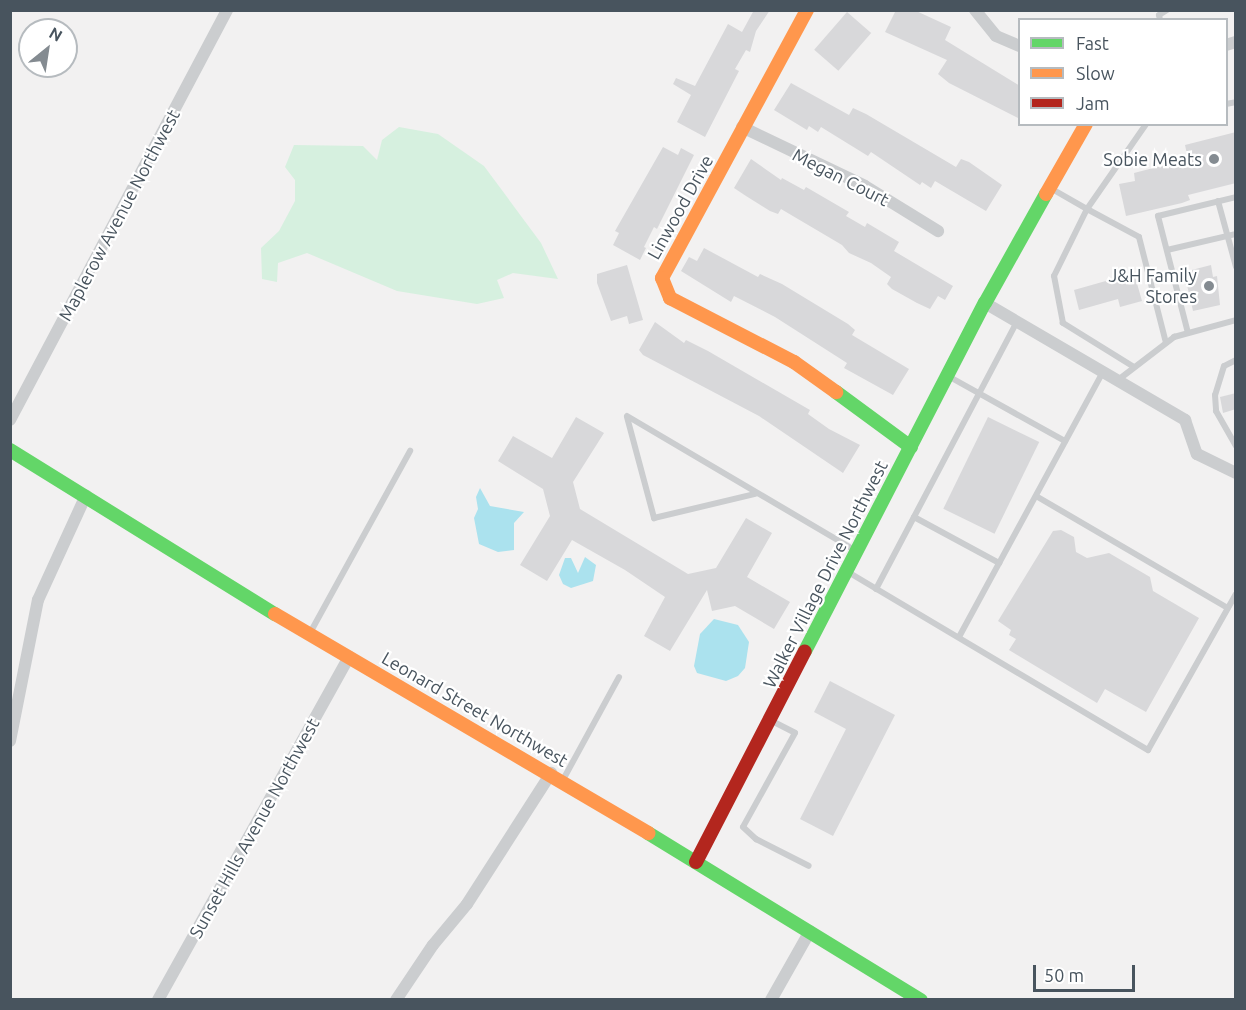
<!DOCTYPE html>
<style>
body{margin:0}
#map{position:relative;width:1246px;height:1010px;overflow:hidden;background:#f2f1f1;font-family:Ubuntu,sans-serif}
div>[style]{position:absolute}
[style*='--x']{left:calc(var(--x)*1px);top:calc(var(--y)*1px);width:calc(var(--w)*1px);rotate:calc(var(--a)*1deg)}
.green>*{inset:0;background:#d6f0df}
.water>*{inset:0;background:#abe2ee}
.building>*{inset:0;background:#d8d8da;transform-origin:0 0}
.lane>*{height:6px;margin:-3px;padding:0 3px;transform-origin:3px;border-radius:3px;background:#cbcdcf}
.street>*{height:12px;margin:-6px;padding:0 6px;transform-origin:6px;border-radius:6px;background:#cbcdcf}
.fast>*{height:14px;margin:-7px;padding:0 7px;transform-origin:7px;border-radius:7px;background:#63d668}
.slow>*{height:14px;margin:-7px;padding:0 7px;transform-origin:7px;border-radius:7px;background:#ff974d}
.jam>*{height:14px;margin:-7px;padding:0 7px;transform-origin:7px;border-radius:7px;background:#b3261e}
.dots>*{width:16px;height:16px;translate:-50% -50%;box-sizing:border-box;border:3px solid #fff;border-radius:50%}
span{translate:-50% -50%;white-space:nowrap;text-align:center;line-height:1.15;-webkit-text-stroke:4.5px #fff;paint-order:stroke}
.poi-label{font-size:18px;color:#48545e}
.right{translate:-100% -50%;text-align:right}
.street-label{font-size:18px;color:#48545e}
.frame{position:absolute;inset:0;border:12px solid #48545e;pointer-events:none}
.legend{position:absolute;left:1018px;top:18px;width:210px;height:108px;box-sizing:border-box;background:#fff;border:2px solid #b6bbbf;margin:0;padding:8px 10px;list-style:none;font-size:18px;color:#48545e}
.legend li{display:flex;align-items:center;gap:12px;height:30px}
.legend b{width:30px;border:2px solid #b6bbbf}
.north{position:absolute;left:18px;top:18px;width:60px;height:60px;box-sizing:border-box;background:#fff;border:2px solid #b6bbbf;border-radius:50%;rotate:30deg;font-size:16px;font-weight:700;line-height:24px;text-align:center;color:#48545e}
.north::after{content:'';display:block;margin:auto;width:21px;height:27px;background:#848b91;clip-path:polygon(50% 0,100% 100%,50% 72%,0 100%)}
.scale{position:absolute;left:1033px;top:965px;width:102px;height:27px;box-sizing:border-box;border:3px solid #48545e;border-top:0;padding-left:8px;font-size:18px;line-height:21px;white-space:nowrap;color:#48545e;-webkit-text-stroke:4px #fff;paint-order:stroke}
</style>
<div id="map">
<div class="green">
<i style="clip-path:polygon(399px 127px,438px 134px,484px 166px,541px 243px,558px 279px,513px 273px,497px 280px,504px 298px,477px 304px,397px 291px,307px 253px,278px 263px,277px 282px,262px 279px,261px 248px,279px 231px,295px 201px,295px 180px,285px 167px,294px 145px,363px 146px,377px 160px,382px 140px)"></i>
</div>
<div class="water">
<i style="clip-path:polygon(480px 488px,490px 506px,524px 512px,514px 523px,514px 550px,498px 552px,479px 544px,474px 518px,478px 509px,476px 497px)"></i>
<i style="clip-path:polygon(585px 557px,596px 565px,593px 581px,571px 588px,563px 584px,559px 575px,565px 558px,571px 558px,578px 573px)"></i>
<i style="clip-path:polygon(714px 619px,738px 625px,749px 642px,745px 668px,738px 676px,726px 681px,697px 673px,694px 666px,700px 634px)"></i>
</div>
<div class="building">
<i style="clip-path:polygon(754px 10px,770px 10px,756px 31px,750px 52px,746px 50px,735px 69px,739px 71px,705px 137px,677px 122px,691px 95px,673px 84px,676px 78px,695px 86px,728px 24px,742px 32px)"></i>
<i style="clip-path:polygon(896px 10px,914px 10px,951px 27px,945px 40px,1020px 86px,1020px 119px,949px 83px,938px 74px,947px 60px,885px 32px)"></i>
<i style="left:847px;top:12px;width:32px;height:50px;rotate:41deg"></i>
<i style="clip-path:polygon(791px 83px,849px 115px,853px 108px,866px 114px,956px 167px,961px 159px,969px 162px,1002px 185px,986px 211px,935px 181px,931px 188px,922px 182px,920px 185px,871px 152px,868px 156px,821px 127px,818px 132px,809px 126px,807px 130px,774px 110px)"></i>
<i style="clip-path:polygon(1236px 132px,1236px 183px,1188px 195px,1190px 200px,1182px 203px,1126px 216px,1119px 184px,1135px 181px,1134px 173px,1188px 159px,1185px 145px)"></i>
<i style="clip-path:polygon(663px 147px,678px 155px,681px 148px,694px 155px,657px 229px,654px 227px,644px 247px,646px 248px,640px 260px,613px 245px,619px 233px,615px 231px)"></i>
<i style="clip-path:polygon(751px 159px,781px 180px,782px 178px,804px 190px,806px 187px,849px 212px,846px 216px,865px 227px,867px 223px,899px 242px,894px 251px,953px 286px,945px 300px,938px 296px,930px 309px,917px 303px,892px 289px,887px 284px,891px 277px,871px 263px,849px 253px,842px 245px,781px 209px,778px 214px,770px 211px,746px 196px,734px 188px)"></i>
<i style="clip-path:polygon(704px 248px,758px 277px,760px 274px,782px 284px,848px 324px,855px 330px,852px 335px,909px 369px,893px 395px,844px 368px,847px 363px,775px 317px,734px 296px,731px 302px,681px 271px,689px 257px,697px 261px)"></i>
<i style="clip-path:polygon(627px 265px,643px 320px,629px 324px,627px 316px,611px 321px,597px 283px,597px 274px)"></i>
<i style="clip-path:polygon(1211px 265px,1213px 277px,1217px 276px,1220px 305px,1193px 311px,1184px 272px)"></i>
<i style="clip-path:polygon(1134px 273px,1142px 301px,1120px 307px,1118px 299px,1079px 310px,1074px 290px)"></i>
<i style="clip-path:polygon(655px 322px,684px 343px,686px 340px,708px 351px,810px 410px,808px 414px,829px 429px,860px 445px,843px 473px,759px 416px,643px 355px,639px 350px)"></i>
<i style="clip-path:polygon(1236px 393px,1236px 409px,1223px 413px,1220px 397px)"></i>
<i style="clip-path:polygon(576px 417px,604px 433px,573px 482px,580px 509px,688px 574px,716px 568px,746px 518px,772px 533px,747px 577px,790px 602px,774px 629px,735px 606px,712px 611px,707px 590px,670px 651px,644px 636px,665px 597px,625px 570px,572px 540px,547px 581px,520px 565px,550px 516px,543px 489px,498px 461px,513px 436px,552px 458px)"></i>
<i style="left:988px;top:417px;width:57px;height:102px;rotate:26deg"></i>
<i style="clip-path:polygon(1061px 530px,1074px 537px,1076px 552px,1087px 558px,1109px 553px,1150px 577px,1153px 591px,1199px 618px,1146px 712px,1105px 689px,1097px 703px,1009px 650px,1016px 639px,1009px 635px,1011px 630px,998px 621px,1053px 531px)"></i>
<i style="clip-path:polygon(830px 681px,895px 715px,833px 836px,800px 819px,846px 729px,814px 712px)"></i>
</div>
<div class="lane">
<i style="--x:1160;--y:20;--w:5;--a:-101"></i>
<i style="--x:1159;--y:15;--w:9;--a:-32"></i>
<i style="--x:1226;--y:104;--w:10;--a:-11"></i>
<i style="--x:1052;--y:189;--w:40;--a:29.7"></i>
<i style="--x:1087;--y:209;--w:103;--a:-55.2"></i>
<i style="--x:1218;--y:201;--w:68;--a:74.7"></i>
<i style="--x:1167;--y:250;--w:71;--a:-13.1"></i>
<i style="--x:1188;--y:333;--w:121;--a:-104.4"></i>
<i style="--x:1158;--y:216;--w:80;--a:-13.7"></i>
<i style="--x:1236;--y:360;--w:13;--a:153"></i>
<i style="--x:1224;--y:366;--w:30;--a:107"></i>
<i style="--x:1215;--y:395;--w:16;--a:86"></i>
<i style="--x:1216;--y:411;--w:40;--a:60.3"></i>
<i style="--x:1134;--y:367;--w:84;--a:-148.2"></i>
<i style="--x:1063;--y:323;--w:48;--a:-100.8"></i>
<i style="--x:1054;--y:276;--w:75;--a:-63.8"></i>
<i style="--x:1087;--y:209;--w:59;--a:28.3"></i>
<i style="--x:1139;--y:237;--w:109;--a:75.7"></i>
<i style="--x:948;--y:376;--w:134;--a:29.1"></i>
<i style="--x:1118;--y:380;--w:71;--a:-37.5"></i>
<i style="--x:1174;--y:337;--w:64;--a:-15.3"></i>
<i style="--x:627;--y:416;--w:266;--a:30.5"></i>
<i style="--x:627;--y:417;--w:105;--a:75"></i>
<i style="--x:654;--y:518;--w:104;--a:-13.4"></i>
<i style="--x:1036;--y:496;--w:222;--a:30.3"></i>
<i style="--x:914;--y:517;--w:97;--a:28.4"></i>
<i style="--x:848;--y:572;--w:349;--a:30.7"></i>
<i style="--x:1148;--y:750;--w:179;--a:-60.6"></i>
<i style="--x:876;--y:589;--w:302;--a:-62.2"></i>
<i style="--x:310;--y:633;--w:208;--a:-61.2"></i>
<i style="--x:959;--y:637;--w:302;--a:-61.5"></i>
<i style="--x:770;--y:720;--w:28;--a:27"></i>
<i style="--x:795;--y:733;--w:107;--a:119"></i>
<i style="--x:743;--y:827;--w:18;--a:43"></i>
<i style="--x:756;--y:839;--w:59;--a:27"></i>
<i style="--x:564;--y:778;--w:115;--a:-61.4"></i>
</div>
<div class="street">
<i style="--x:975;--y:10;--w:33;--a:51"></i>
<i style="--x:996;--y:36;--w:26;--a:23"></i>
<i style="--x:1226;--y:45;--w:10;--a:-17"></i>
<i style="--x:742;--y:127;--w:136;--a:25.6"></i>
<i style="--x:865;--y:186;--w:86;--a:31.7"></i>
<i style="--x:985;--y:303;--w:232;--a:30.3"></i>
<i style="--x:1185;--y:420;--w:36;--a:71"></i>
<i style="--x:1197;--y:454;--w:43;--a:26"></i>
<i style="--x:10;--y:420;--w:464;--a:-62.1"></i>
<i style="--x:10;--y:741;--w:144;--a:-78.8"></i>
<i style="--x:38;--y:600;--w:115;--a:-65.4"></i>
<i style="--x:158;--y:1000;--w:393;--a:-60.9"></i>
<i style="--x:396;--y:1000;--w:66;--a:-56.1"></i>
<i style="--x:433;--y:945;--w:53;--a:-50.3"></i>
<i style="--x:467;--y:904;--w:156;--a:-57.3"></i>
<i style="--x:771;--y:1000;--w:79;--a:-60.5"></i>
</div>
<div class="fast">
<i style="--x:836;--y:392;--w:93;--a:36.3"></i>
<i style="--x:10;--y:450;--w:312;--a:31.8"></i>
<i style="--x:805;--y:651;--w:392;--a:-62.7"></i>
<i style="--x:985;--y:303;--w:125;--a:-60.8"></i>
<i style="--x:648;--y:833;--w:320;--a:31.5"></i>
</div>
<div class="slow">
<i style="--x:807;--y:10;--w:305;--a:118.4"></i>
<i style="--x:662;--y:278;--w:22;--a:68"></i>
<i style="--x:670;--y:298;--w:140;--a:27.3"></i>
<i style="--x:794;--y:362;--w:52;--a:35.5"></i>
<i style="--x:1046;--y:194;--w:81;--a:-60.3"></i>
<i style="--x:275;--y:614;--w:433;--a:30.4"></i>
</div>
<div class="jam">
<i style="--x:696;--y:862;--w:237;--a:-62.7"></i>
</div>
<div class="dots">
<i style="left:1214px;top:159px;background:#848b91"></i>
<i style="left:1209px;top:286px;background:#848b91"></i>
</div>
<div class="poi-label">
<span class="right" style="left:1202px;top:159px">Sobie Meats</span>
<span class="right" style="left:1197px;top:286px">J&amp;H Family<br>Stores</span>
</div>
<div class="street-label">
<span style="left:841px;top:177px;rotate:27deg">Megan Court</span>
<span style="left:680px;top:207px;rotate:-61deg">Linwood Drive</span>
<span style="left:119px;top:215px;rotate:-62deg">Maplerow Avenue Northwest</span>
<span style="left:825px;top:574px;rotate:-63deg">Walker Village Drive Northwest</span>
<span style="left:475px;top:709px;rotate:30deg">Leonard Street Northwest</span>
<span style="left:254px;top:828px;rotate:-61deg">Sunset Hills Avenue Northwest</span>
</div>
<div class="frame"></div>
<ul class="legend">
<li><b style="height:8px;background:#63d668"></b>Fast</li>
<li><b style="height:8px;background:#ff974d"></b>Slow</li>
<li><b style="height:8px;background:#b3261e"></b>Jam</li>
</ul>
<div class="north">N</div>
<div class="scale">50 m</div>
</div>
